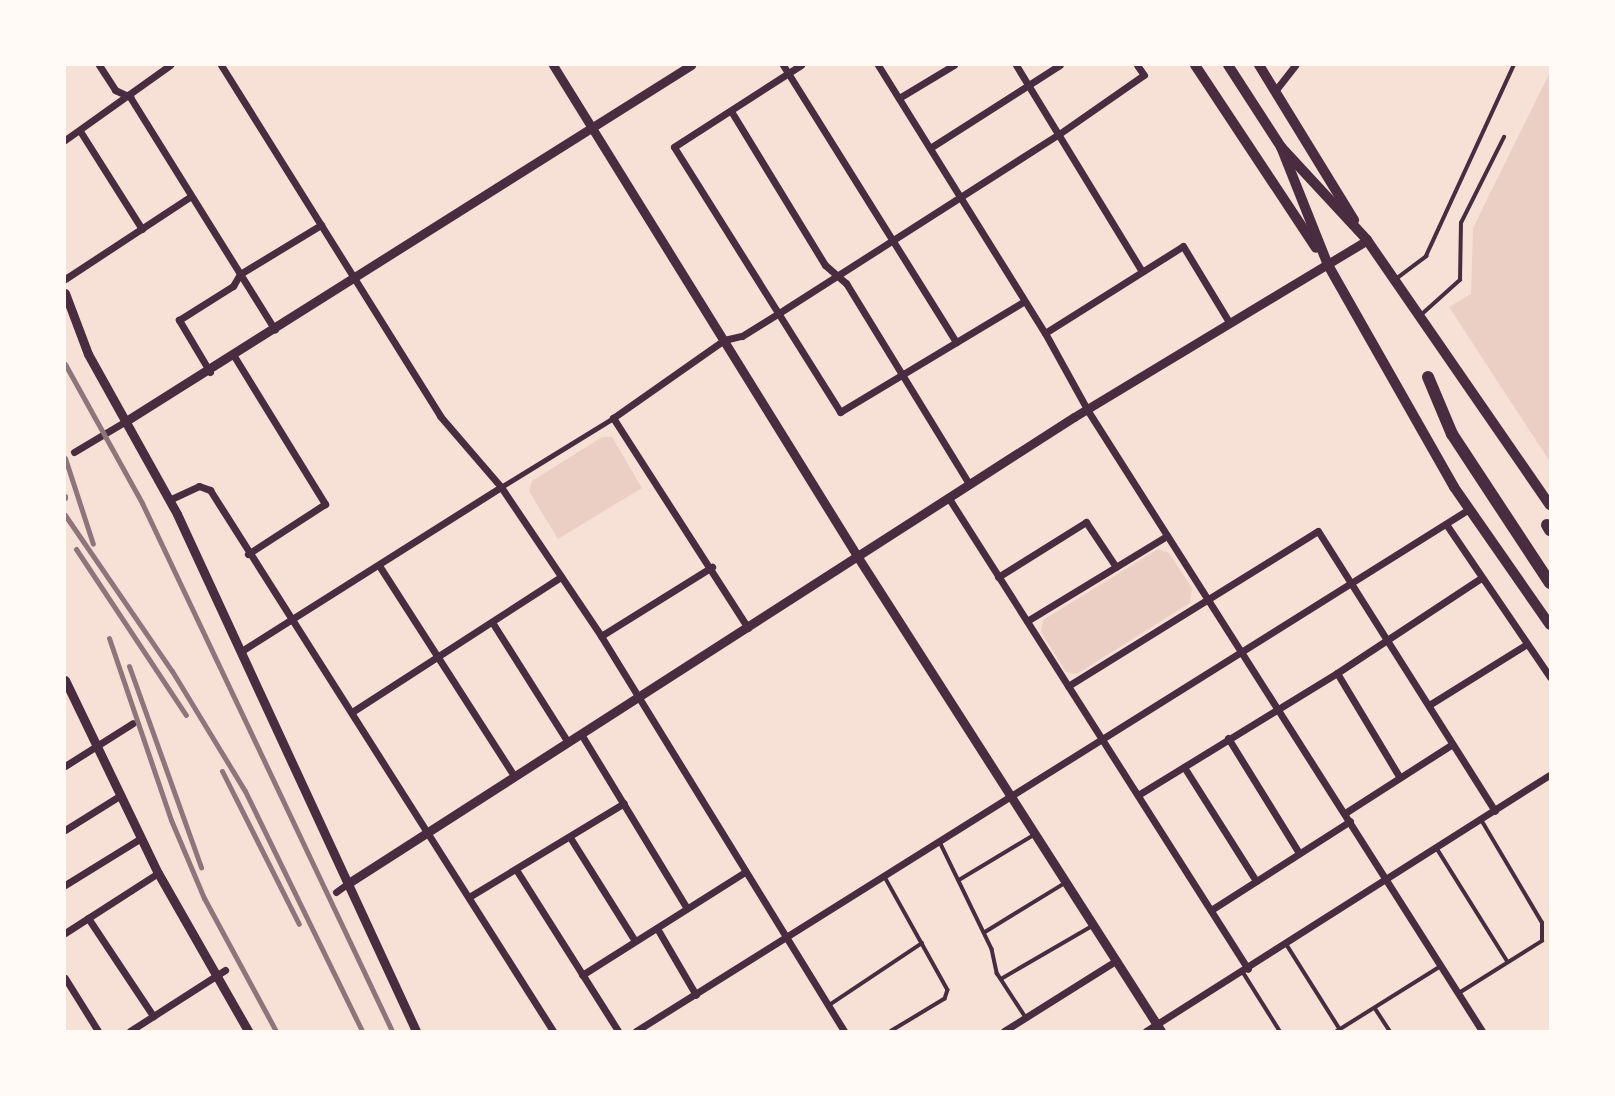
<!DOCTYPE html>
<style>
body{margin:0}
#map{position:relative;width:1615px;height:1096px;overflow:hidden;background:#f7e1d7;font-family:"Nunito Sans",sans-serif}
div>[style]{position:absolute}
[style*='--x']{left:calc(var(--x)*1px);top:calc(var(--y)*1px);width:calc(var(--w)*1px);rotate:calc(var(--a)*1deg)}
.green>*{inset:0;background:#ebcfc5}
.service>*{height:3.5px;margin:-1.75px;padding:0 1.75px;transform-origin:1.75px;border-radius:1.75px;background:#4a2c40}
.pedestrian>*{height:5px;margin:-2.5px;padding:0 2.5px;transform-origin:2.5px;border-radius:2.5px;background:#4a2c40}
.minor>*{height:7px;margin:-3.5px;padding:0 3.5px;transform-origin:3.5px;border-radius:3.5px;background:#4a2c40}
.tertiary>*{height:9px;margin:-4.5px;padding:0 4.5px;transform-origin:4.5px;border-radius:4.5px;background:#4a2c40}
.primary>*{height:10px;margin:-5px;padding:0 5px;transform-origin:5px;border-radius:5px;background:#4a2c40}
.motorway>*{height:12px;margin:-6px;padding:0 6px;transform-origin:6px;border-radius:6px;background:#4a2c40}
.rail>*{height:5px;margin:-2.5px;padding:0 2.5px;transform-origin:2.5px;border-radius:2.5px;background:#8f747c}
span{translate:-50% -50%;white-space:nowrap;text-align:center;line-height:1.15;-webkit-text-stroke:5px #fffaf5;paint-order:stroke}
.frame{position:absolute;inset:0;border:66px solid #fffaf5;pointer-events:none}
</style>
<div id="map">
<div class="green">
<i style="clip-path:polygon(1550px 72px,1550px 462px,1449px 307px,1471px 294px,1473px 228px)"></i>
<i style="clip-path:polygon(602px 437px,612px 437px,642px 488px,558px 539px,529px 491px,532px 481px)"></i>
<i style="clip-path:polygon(1158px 549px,1169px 553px,1192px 588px,1190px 603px,1077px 674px,1066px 672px,1041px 632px,1043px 620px)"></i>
</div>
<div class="service">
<i style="--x:1396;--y:279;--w:38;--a:-37"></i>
<i style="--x:1426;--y:256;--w:210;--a:-65.3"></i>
<i style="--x:1422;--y:314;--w:51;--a:-41.8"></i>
<i style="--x:1460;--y:280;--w:57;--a:-89"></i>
<i style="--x:1461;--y:223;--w:96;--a:-63.4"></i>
<i style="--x:940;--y:842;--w:119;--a:64.1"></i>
<i style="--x:992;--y:949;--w:25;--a:78"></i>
<i style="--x:997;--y:973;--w:51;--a:56.9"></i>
<i style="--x:1438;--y:850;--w:132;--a:58"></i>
<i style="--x:885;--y:877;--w:129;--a:60.9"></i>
<i style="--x:948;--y:990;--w:9;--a:108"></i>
<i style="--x:945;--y:999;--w:62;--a:148.9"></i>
<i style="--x:959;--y:880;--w:87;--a:-31"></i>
<i style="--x:985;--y:932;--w:94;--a:-31.5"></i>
<i style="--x:1287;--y:945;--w:99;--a:57.8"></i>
<i style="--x:1243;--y:972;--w:70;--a:57.9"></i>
<i style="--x:1001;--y:979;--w:105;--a:-30.2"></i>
<i style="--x:1459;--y:993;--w:98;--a:-32.1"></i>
<i style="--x:1542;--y:941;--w:18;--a:-90"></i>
<i style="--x:1542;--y:923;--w:120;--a:-120.6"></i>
<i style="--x:828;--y:1006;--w:113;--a:-33.8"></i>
<i style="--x:1375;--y:1008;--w:27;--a:57"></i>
<i style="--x:1337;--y:1031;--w:123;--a:-32"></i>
</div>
<div class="pedestrian">
<i style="--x:501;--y:487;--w:132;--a:-31.6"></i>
</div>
<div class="minor">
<i style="--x:99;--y:65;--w:30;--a:57"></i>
<i style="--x:115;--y:90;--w:17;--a:25"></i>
<i style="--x:130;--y:97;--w:274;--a:58.1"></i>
<i style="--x:221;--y:65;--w:414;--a:58"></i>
<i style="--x:440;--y:416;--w:94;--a:49.3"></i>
<i style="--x:501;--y:487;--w:179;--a:56.1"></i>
<i style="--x:601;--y:636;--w:464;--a:58.4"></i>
<i style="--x:783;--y:65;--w:327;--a:58"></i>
<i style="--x:801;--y:65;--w:151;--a:147.2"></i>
<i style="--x:674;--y:147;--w:313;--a:57.9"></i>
<i style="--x:840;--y:412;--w:214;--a:-31"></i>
<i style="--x:878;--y:65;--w:316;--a:58.1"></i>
<i style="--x:1045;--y:333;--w:89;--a:61.1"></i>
<i style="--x:1088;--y:411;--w:735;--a:57.56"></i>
<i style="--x:1016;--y:65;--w:240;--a:58.6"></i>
<i style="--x:1275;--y:91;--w:33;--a:-52"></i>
<i style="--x:899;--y:98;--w:64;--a:-31"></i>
<i style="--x:731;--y:111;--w:180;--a:58.6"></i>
<i style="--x:825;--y:265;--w:28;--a:41"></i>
<i style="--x:846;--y:283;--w:236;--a:58.5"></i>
<i style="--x:80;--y:131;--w:116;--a:57.7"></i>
<i style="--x:65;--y:140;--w:129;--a:-35.5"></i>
<i style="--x:930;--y:148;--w:154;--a:-32.6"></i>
<i style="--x:65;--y:279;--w:149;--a:-33.3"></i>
<i style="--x:1045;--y:333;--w:163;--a:-32.2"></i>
<i style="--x:1183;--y:246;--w:89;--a:58.8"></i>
<i style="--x:234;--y:356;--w:174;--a:58.4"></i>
<i style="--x:325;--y:504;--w:92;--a:147"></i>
<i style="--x:210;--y:372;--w:61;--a:-120.8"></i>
<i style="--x:179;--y:320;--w:64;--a:-32.2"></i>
<i style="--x:233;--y:286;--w:14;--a:-60"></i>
<i style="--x:240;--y:274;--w:95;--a:-31.2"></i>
<i style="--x:74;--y:452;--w:61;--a:-30.8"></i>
<i style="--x:948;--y:497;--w:559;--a:57.56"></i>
<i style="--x:169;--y:500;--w:33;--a:-25"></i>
<i style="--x:199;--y:486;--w:12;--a:20"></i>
<i style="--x:210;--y:490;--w:641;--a:57.62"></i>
<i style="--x:1446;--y:524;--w:185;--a:55.8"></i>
<i style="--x:380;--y:567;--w:248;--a:57.3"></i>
<i style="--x:998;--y:577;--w:104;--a:-32"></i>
<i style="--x:1086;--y:522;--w:54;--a:56.3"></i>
<i style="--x:1027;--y:621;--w:164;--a:-31.3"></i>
<i style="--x:492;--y:622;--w:142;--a:57.7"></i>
<i style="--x:748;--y:628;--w:250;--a:-122.7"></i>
<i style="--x:613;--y:418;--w:136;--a:-35.1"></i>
<i style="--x:724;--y:340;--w:18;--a:-13"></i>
<i style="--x:742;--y:336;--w:44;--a:-31.9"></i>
<i style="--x:779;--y:313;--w:332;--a:-32.6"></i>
<i style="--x:1059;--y:134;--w:103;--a:-34.8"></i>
<i style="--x:1144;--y:75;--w:12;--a:-125"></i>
<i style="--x:601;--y:636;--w:131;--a:-31.9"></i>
<i style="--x:240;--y:652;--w:309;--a:-32.3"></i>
<i style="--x:1337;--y:673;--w:122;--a:59"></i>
<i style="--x:1068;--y:686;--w:294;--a:-31.8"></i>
<i style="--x:1318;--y:531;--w:331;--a:57.7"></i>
<i style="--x:1429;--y:705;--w:115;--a:-31.9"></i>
<i style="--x:352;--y:712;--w:249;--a:-32.9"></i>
<i style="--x:581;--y:734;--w:204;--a:58.7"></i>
<i style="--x:1228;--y:738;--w:135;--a:58.3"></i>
<i style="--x:65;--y:766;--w:80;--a:-32.3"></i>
<i style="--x:1184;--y:767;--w:135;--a:57.7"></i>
<i style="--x:1138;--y:795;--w:233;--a:-31.5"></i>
<i style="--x:1337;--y:673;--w:173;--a:-33.4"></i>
<i style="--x:1345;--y:813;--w:126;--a:-32.7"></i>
<i style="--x:65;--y:830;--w:66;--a:-32"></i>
<i style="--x:571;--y:839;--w:120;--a:57.9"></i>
<i style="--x:517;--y:871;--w:189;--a:57.7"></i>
<i style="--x:65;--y:885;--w:89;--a:-31.7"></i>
<i style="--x:336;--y:892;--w:14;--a:-36"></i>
<i style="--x:469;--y:897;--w:181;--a:-31.2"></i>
<i style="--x:1211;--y:910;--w:165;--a:-32.6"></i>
<i style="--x:88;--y:918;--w:118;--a:56.4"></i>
<i style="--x:658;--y:930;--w:75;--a:59.7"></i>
<i style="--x:65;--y:933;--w:111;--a:-32.8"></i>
<i style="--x:582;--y:975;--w:193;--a:-32.3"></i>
<i style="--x:65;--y:978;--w:62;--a:58.1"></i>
<i style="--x:130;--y:1031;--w:113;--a:-32.7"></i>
<i style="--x:636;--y:1031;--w:983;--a:-32.07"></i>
<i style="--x:1004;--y:1031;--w:133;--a:-32.1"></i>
<i style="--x:1146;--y:1031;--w:478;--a:-32.4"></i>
</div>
<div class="tertiary">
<i style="--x:553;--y:65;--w:581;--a:58.22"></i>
<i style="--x:859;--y:559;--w:560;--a:57.39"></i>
<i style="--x:65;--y:293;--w:65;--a:69.3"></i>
<i style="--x:88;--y:354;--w:183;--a:60.9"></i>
<i style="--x:177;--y:514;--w:570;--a:65.19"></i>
<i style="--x:126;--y:421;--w:668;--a:-32.21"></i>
<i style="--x:65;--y:680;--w:214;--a:64.3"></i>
<i style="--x:158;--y:873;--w:182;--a:60.3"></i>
<i style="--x:347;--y:884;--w:864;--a:-32.72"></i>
<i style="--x:1074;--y:417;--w:342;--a:-31.1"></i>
</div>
<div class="primary">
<i style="--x:1195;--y:65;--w:219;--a:56.5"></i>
<i style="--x:1228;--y:65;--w:98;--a:57.1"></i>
<i style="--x:1281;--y:147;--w:127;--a:47.2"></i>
<i style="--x:1367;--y:240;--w:322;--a:55.4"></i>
<i style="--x:1259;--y:65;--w:182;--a:58.5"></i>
<i style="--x:1281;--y:147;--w:127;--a:68.3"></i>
<i style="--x:1328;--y:265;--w:255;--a:60.4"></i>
<i style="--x:1454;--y:487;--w:168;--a:55.2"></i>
</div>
<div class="motorway">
<i style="--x:1428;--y:377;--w:62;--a:67.2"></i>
<i style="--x:1452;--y:434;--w:178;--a:56.7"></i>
<i style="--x:1547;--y:525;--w:6;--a:59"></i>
</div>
<div class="rail">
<i style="--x:65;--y:364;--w:159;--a:61"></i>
<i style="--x:142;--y:503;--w:584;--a:64.66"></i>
<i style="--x:65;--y:458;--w:90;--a:72"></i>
<i style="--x:65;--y:496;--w:2;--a:90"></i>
<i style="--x:65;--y:515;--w:189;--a:55.6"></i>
<i style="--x:172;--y:671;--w:140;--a:58.7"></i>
<i style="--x:245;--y:791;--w:267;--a:64"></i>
<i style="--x:76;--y:549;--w:199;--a:56.5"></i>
<i style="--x:109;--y:638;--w:192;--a:71.2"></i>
<i style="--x:171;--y:820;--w:85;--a:67.1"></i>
<i style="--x:204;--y:898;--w:151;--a:61.6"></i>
<i style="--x:129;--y:666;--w:214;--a:70.3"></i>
<i style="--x:222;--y:771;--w:171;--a:63.3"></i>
</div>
<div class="frame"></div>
</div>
